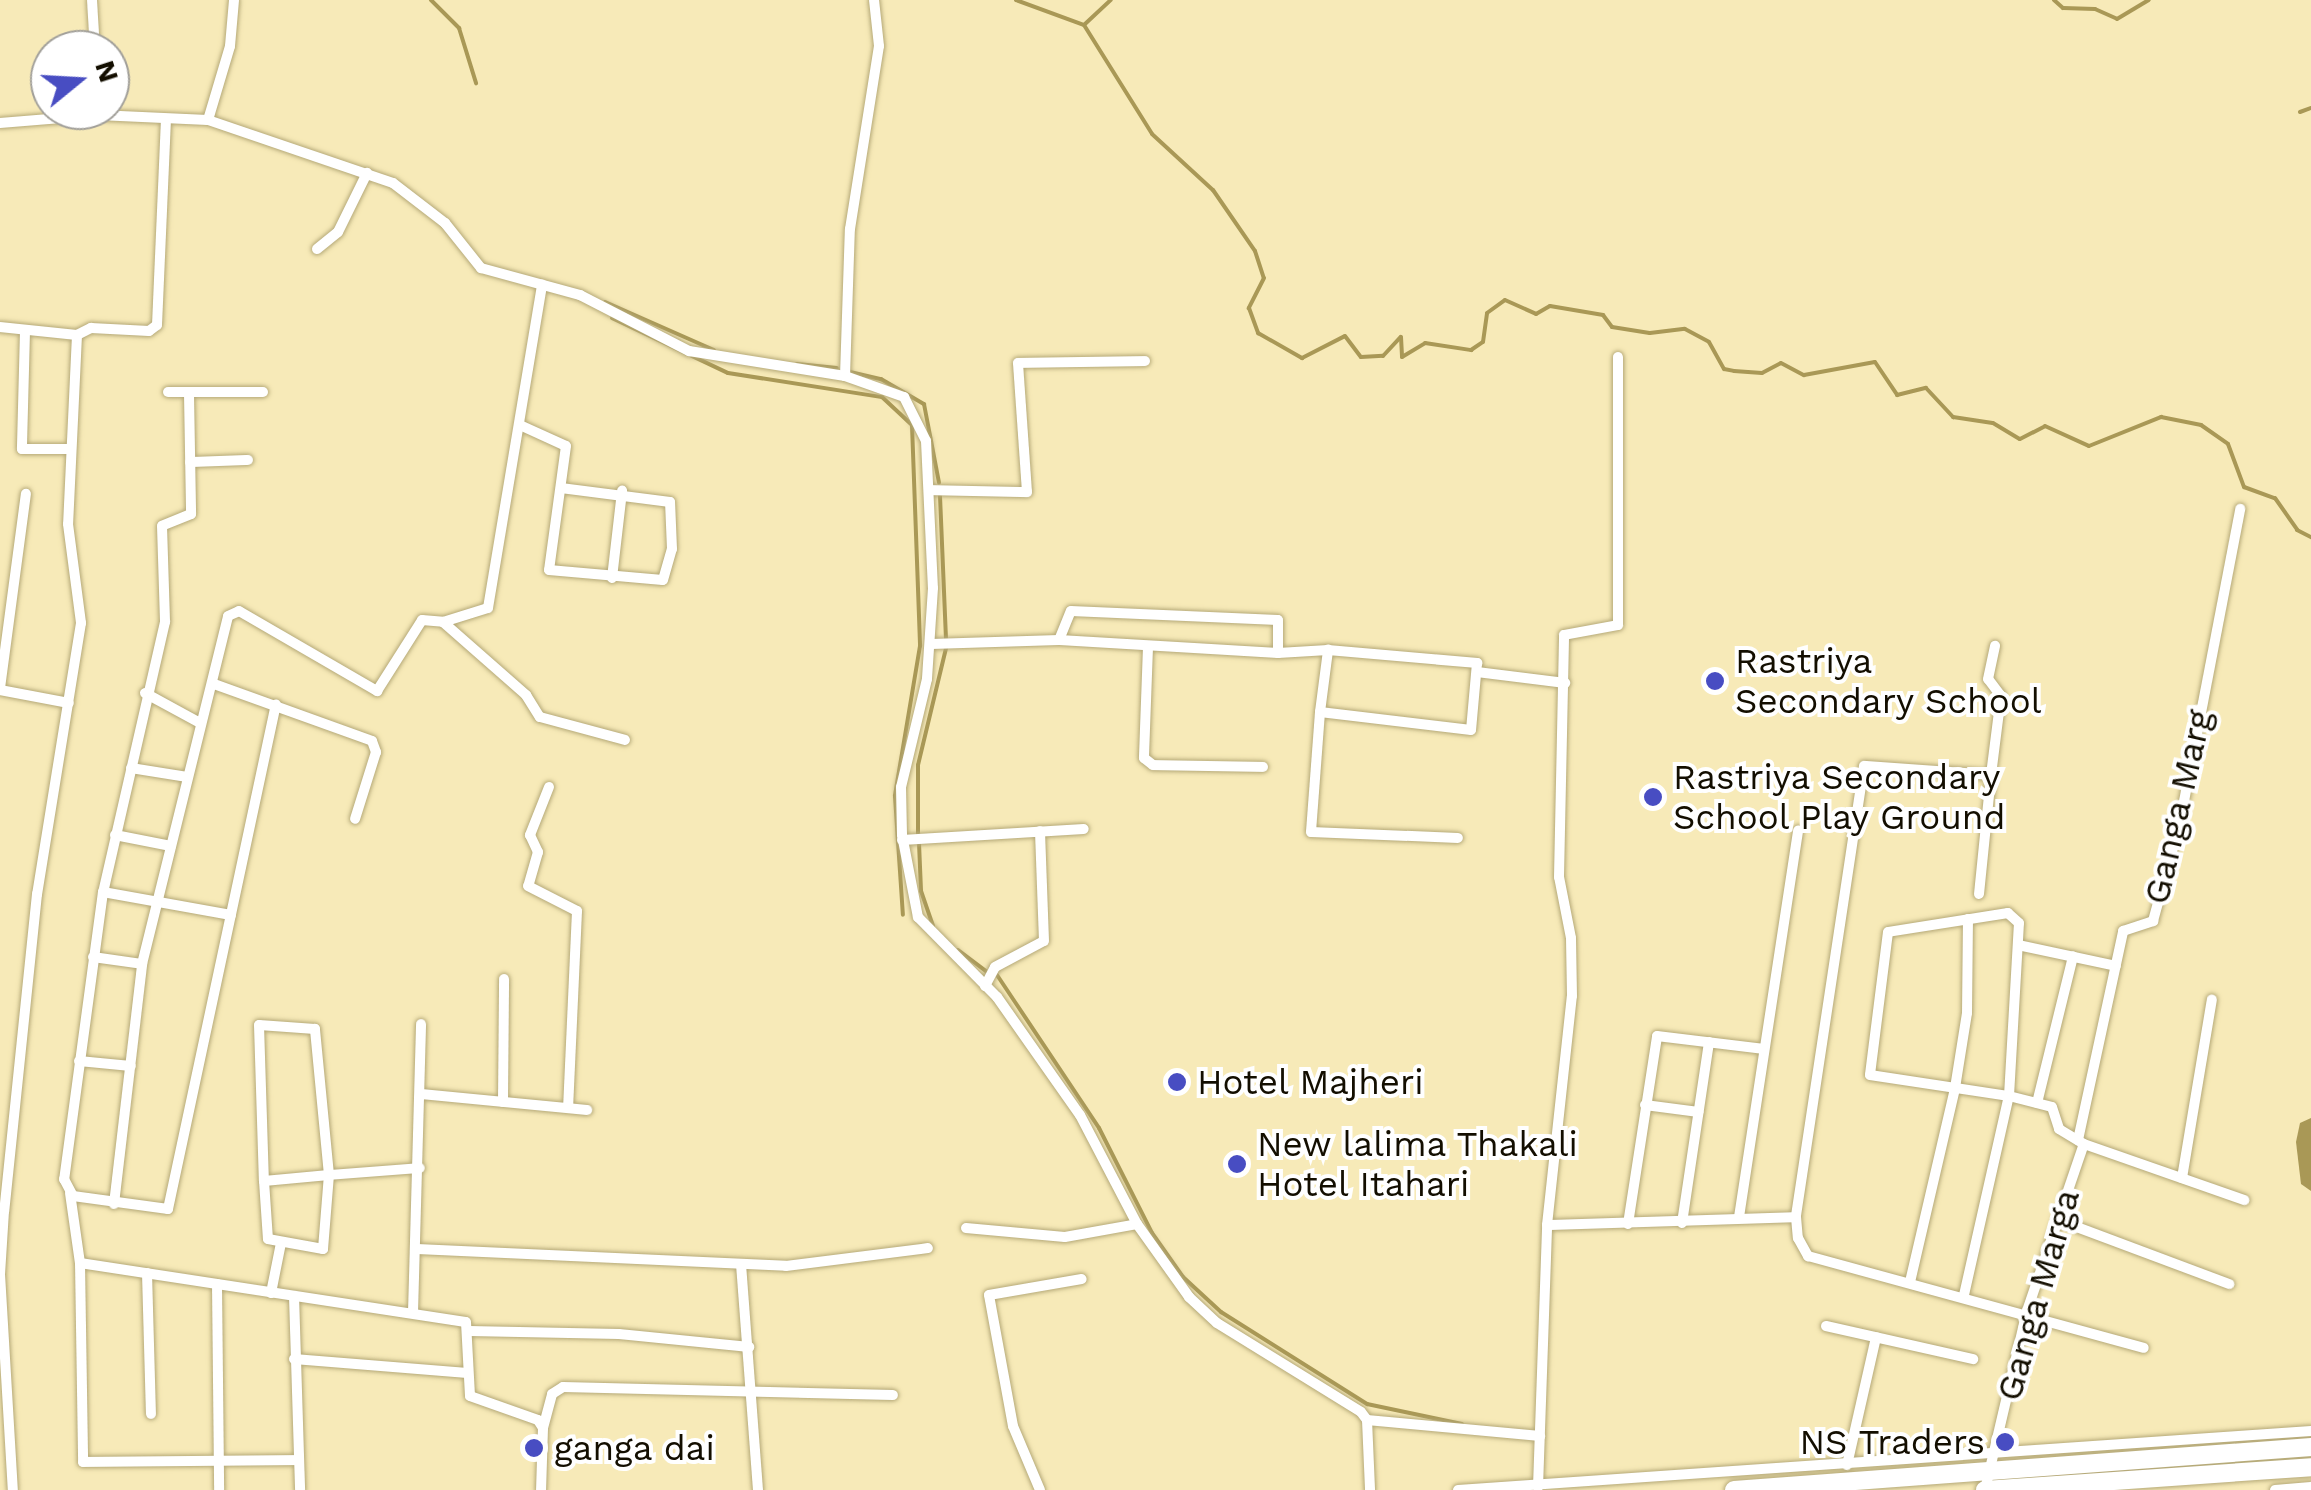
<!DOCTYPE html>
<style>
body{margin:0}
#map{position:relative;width:2311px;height:1490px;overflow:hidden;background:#f7eab8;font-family:"Work Sans",sans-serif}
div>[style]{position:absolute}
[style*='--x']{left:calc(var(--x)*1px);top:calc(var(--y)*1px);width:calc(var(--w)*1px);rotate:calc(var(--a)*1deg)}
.water>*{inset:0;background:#a99856}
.stream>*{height:4px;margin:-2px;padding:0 2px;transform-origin:2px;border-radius:2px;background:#a99856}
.roads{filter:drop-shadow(0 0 2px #b5a978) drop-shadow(0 0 2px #b5a978)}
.minor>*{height:10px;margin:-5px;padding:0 5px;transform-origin:5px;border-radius:5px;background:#fff}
.primary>*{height:18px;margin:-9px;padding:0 9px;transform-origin:9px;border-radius:9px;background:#fff}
.dots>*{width:28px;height:28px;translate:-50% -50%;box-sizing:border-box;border:5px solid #fff;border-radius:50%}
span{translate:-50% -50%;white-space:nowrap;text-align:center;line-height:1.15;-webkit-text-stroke:8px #fff;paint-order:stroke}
.poi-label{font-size:35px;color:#130e00}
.left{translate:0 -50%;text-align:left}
.right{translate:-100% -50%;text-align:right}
.street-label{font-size:35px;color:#130e00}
.north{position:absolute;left:30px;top:30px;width:100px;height:100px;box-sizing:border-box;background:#fff;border:2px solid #a19f99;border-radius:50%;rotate:72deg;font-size:28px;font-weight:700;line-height:40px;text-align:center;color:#130e00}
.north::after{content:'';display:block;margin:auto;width:35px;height:45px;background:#484dc2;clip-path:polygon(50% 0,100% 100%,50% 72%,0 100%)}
</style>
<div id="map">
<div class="water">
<i style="clip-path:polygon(2311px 1118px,2311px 1191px,2301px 1184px,2296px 1142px,2300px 1123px)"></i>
</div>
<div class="stream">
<i style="--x:431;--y:0;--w:40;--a:45"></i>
<i style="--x:459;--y:28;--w:58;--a:72.8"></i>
<i style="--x:1016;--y:0;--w:72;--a:20.2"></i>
<i style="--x:1084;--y:25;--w:128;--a:58"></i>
<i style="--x:1152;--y:134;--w:83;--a:42.6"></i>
<i style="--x:1213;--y:190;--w:74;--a:55.5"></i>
<i style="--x:1255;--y:251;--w:28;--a:72"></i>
<i style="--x:1264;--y:278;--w:34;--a:117"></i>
<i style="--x:1249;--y:308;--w:27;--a:70"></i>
<i style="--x:1258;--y:333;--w:51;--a:29.6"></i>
<i style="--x:1302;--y:358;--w:48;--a:-27.1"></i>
<i style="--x:1345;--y:336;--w:26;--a:53"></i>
<i style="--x:1361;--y:357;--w:22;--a:-3"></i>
<i style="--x:1383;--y:356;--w:26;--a:-47"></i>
<i style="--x:1401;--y:337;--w:20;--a:87"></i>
<i style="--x:1402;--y:357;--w:27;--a:-31"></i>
<i style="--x:1425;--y:343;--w:47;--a:8.7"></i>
<i style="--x:1471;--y:350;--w:14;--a:-34"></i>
<i style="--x:1483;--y:342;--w:29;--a:-82"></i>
<i style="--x:1487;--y:313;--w:22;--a:-36"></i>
<i style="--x:1505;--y:300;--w:34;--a:24"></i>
<i style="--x:1536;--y:314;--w:16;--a:-30"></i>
<i style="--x:1550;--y:306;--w:54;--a:9.6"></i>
<i style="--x:1603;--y:315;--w:15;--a:53"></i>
<i style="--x:1612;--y:327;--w:38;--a:9"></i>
<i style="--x:1650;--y:333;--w:35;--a:-7"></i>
<i style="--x:1685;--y:329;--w:27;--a:28"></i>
<i style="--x:1709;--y:342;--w:31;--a:61"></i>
<i style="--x:1724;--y:369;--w:10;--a:11"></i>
<i style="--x:1734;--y:371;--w:28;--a:4"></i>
<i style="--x:1762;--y:373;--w:21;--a:-28"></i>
<i style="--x:1781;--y:363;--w:26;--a:28"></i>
<i style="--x:1804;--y:375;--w:72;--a:-10.4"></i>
<i style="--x:1875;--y:362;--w:40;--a:56"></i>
<i style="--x:1897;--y:395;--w:30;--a:-14"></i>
<i style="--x:1926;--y:388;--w:40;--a:47"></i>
<i style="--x:1953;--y:417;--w:40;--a:8.5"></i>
<i style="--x:1993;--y:423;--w:31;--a:31"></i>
<i style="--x:2020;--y:439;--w:28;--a:-27"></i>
<i style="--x:2045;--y:426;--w:48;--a:24.4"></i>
<i style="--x:2089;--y:446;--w:78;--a:-21.9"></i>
<i style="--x:2161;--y:417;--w:41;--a:11.3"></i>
<i style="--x:2201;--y:425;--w:33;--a:35"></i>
<i style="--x:2228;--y:444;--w:46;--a:69.6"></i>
<i style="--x:2244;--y:487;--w:33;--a:20"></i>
<i style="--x:2275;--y:498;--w:39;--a:55"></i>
<i style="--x:2297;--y:530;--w:16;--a:27"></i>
<i style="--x:2054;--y:0;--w:12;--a:42"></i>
<i style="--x:2063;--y:8;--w:32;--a:2"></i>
<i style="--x:2095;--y:9;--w:24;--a:24"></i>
<i style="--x:2117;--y:19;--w:37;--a:-31"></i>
<i style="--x:1085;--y:24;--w:35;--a:-43"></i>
<i style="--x:2300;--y:112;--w:12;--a:-20"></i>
<i style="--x:605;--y:302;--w:119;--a:23.8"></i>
<i style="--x:612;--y:318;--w:128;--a:25.4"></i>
<i style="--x:728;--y:373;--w:156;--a:8.9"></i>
<i style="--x:882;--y:397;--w:41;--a:43"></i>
<i style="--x:912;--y:425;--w:221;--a:87.9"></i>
<i style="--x:920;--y:646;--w:152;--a:99.5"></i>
<i style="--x:895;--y:796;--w:119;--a:86.2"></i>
<i style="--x:797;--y:364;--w:40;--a:5.7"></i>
<i style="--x:850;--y:372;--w:32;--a:13"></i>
<i style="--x:881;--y:379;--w:50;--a:30.2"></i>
<i style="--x:924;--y:404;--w:80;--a:79.2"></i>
<i style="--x:940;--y:496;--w:142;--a:87.6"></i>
<i style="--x:918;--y:835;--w:70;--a:-90"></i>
<i style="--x:918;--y:765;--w:120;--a:-76.5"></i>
<i style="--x:919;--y:843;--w:48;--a:87.6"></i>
<i style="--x:921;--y:891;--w:37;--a:71"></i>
<i style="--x:958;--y:950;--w:35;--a:37"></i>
<i style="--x:997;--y:975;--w:184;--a:56.3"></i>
<i style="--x:1099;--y:1128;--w:118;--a:63.2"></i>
<i style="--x:1152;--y:1233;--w:54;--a:54.8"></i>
<i style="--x:1183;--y:1277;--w:52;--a:42.6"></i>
<i style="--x:1221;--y:1312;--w:173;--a:32.2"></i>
<i style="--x:1367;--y:1404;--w:97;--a:11.9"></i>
</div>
<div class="roads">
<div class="minor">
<i style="--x:92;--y:0;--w:50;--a:86.6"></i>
<i style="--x:208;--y:120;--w:77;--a:-73.4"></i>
<i style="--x:230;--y:46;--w:46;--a:-85"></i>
<i style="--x:0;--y:123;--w:98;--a:-4.7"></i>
<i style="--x:98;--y:115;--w:110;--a:2.6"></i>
<i style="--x:208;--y:120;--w:195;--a:18.8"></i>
<i style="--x:393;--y:183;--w:66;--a:37.6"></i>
<i style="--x:445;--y:223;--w:58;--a:51.3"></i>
<i style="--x:481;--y:268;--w:103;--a:15.3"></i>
<i style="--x:580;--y:295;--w:123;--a:27.2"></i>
<i style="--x:689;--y:351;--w:158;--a:9.1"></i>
<i style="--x:845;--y:376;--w:63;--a:19.6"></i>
<i style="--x:904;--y:397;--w:49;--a:63.4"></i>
<i style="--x:926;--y:441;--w:147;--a:87.3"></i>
<i style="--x:933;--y:588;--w:91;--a:93.8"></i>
<i style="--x:927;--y:679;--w:111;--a:103.5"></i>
<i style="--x:901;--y:787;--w:48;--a:88.8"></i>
<i style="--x:902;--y:835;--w:84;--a:79"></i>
<i style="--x:918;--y:917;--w:112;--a:45.4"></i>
<i style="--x:997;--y:997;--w:144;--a:54.9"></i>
<i style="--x:1080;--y:1115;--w:123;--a:62.4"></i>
<i style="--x:1137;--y:1224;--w:90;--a:54.5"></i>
<i style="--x:1189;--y:1297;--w:38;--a:43"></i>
<i style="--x:1217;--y:1323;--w:169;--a:31.7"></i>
<i style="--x:1361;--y:1412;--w:10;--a:53"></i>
<i style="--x:1367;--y:1420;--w:70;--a:87.5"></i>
<i style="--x:317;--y:249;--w:27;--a:-39"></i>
<i style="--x:338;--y:232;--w:66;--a:-63.8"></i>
<i style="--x:0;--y:327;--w:77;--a:5.9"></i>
<i style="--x:77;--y:335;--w:189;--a:92.7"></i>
<i style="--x:68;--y:524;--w:100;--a:82.5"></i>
<i style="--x:81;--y:623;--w:275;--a:99.2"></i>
<i style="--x:37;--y:894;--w:319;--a:95.9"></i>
<i style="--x:4;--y:1211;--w:63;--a:93.6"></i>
<i style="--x:0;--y:1274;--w:216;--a:86.6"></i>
<i style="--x:25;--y:331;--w:118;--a:91.5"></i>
<i style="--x:22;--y:449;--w:49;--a:0"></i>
<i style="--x:77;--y:335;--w:16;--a:-27"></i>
<i style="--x:91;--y:328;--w:58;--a:3"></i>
<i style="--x:149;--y:331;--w:10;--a:-37"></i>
<i style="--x:157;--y:325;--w:206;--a:-87.5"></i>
<i style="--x:845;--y:376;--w:147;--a:-88.1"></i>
<i style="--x:850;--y:229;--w:185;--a:-81"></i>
<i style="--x:879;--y:46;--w:46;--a:-96.2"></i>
<i style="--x:168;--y:392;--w:95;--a:0"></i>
<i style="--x:189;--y:394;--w:120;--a:89"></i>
<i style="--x:191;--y:514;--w:31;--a:158"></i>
<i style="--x:162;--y:526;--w:96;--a:88.2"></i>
<i style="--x:165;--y:622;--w:277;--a:102.9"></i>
<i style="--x:103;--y:892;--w:290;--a:97.7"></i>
<i style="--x:64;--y:1179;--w:19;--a:62"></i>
<i style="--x:73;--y:1196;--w:96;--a:7.8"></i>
<i style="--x:168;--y:1209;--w:516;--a:-77.93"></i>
<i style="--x:522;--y:426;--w:48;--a:24.4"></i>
<i style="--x:566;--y:446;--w:125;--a:97.8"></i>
<i style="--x:549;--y:570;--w:114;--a:5"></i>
<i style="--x:663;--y:580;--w:32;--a:-74"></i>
<i style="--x:672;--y:549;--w:47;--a:-92.4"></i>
<i style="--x:670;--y:502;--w:110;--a:-172.7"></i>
<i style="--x:190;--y:462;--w:58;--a:-2"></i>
<i style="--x:930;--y:490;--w:97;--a:1.2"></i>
<i style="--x:1027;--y:492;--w:129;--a:-94"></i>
<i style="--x:1018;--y:363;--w:127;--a:-0.9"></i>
<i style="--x:612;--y:578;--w:88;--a:-83.4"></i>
<i style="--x:443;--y:622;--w:111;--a:41.3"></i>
<i style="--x:526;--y:695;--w:26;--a:58"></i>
<i style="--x:540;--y:717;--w:88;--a:15.1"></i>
<i style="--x:931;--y:644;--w:128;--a:-1.8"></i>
<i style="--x:1059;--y:640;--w:31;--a:-68"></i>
<i style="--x:1071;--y:611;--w:207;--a:2.5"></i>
<i style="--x:1278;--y:620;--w:33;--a:90"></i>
<i style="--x:1278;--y:653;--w:219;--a:-176.6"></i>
<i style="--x:1148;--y:647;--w:111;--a:92.1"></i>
<i style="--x:1144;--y:758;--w:11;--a:38"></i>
<i style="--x:1153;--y:765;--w:110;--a:1"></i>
<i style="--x:1278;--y:653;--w:50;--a:-3.4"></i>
<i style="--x:1328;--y:650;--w:150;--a:5"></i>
<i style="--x:1477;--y:663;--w:67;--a:95.1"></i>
<i style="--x:1471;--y:730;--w:152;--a:-173.2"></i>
<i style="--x:1320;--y:712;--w:63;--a:-82.6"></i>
<i style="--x:1477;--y:672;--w:89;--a:7.1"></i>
<i style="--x:214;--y:684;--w:168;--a:19.8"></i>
<i style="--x:372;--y:741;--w:12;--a:70"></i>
<i style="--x:376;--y:752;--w:70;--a:107.4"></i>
<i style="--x:0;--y:688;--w:196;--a:-82.4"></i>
<i style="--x:0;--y:690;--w:70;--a:10.7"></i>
<i style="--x:145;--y:693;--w:63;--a:28.6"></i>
<i style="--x:1320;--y:712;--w:120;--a:94.3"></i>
<i style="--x:1311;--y:832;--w:147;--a:2.3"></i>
<i style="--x:131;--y:768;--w:57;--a:9.1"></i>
<i style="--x:1991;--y:775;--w:80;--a:-82.8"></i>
<i style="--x:2001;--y:696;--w:21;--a:-127"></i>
<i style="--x:1988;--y:679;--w:34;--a:-78"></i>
<i style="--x:549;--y:787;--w:52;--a:111.6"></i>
<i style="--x:530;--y:835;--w:19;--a:65"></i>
<i style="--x:538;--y:852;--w:35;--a:106"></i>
<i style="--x:528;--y:886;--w:55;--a:27"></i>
<i style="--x:577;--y:911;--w:197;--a:92.6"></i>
<i style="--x:115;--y:835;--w:57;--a:11.1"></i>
<i style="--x:902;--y:840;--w:182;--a:-3.5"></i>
<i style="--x:103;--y:892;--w:130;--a:10.2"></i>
<i style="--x:1979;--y:894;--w:120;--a:-84.2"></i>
<i style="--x:1991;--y:775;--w:127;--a:-175.9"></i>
<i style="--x:1864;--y:766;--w:456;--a:98.6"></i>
<i style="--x:1796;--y:1217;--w:21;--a:85"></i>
<i style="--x:1798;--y:1238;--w:21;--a:61"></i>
<i style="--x:1808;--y:1256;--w:348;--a:15.3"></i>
<i style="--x:2018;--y:945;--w:100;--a:12.1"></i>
<i style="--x:93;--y:957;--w:49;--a:8.1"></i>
<i style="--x:985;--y:986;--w:21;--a:-62"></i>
<i style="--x:995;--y:967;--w:55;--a:-28"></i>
<i style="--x:1044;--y:941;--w:110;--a:-92.1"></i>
<i style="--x:79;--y:1061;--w:52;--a:5.5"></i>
<i style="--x:421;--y:1094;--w:167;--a:5.5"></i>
<i style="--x:503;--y:1102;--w:123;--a:-89.5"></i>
<i style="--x:2037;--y:1103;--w:151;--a:-76.2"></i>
<i style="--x:1645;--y:1105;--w:54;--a:7.4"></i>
<i style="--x:2078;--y:1140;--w:214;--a:-77.8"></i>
<i style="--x:2123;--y:931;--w:32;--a:-18"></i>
<i style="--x:2153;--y:921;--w:103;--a:-74.7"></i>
<i style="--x:2180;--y:822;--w:319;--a:-79.1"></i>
<i style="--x:2182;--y:1178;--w:181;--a:-80.5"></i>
<i style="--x:264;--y:1181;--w:58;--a:86.1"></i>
<i style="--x:268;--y:1239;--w:56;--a:10.3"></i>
<i style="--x:323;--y:1249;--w:74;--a:-85.4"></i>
<i style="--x:329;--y:1175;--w:147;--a:-95.5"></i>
<i style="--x:315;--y:1029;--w:56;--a:-175.9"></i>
<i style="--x:259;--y:1025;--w:156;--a:88.2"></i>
<i style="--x:264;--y:1181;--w:65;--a:-5.3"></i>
<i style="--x:329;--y:1175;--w:91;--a:-4.4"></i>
<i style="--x:70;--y:1193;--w:71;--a:81.9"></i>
<i style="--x:80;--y:1263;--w:199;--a:89.1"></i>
<i style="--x:83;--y:1462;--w:216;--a:-0.5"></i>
<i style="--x:114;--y:1204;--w:242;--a:-83.3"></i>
<i style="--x:142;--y:964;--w:358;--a:-76.1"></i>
<i style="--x:228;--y:616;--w:12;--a:-24"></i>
<i style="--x:239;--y:611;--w:160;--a:30.1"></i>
<i style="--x:377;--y:691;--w:84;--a:-57.6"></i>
<i style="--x:422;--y:620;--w:21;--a:5"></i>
<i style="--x:443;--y:622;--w:47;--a:-17.3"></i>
<i style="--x:488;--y:608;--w:328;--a:-80.5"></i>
<i style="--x:1739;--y:1217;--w:391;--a:-81.3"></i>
<i style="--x:2058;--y:1220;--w:183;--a:20.5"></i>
<i style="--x:1682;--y:1223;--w:183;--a:-81.5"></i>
<i style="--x:1628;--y:1224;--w:190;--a:-81.2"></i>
<i style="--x:1657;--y:1036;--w:108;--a:6.9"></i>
<i style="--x:1547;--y:1225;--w:249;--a:-1.8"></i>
<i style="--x:966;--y:1228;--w:99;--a:5.2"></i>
<i style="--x:1065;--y:1237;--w:73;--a:-10.2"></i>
<i style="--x:417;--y:1249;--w:369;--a:2.6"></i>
<i style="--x:786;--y:1266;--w:143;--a:-7.2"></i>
<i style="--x:80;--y:1263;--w:390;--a:8.7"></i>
<i style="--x:466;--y:1322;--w:74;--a:86.9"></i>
<i style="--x:470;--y:1396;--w:72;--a:19.4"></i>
<i style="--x:538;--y:1420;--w:9;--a:58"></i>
<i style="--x:543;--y:1428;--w:62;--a:91.8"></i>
<i style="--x:741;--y:1264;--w:227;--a:85.7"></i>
<i style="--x:147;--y:1273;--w:141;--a:88.4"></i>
<i style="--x:1910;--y:1282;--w:199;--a:-76.9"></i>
<i style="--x:1955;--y:1088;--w:76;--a:-80.9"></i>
<i style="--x:1967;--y:1013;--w:94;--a:-89.4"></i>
<i style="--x:217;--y:1284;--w:206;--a:89.4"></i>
<i style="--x:271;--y:1293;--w:51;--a:-78.7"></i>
<i style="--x:1964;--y:1295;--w:204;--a:-77.3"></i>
<i style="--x:2009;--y:1096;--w:173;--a:-86.7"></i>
<i style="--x:2019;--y:923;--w:15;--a:-138"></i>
<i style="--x:2008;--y:913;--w:121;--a:171"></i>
<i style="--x:1888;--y:932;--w:144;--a:97.2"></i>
<i style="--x:1870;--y:1075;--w:141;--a:8.6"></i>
<i style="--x:2009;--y:1096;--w:44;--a:14.3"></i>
<i style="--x:2052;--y:1107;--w:23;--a:72"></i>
<i style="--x:2059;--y:1129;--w:29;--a:31"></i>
<i style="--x:2084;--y:1144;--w:170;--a:19.3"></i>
<i style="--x:294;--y:1296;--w:194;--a:88.2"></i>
<i style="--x:413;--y:1313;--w:289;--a:-88.4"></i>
<i style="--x:1826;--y:1326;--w:151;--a:12.7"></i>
<i style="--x:469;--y:1331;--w:150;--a:1.1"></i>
<i style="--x:619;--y:1334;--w:131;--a:5.7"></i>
<i style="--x:294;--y:1359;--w:174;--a:4.6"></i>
<i style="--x:1367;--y:1420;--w:174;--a:5.3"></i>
<i style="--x:543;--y:1428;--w:35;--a:-75"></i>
<i style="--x:552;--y:1394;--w:13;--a:-32"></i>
<i style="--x:563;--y:1387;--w:330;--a:1.4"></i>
<i style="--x:1847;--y:1465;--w:131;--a:-77.2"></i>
<i style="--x:1538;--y:1487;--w:262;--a:-88"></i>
<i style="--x:1547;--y:1225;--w:230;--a:-83.8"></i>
<i style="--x:1572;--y:996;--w:58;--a:-91"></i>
<i style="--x:1571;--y:938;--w:62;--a:-101.1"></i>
<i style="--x:1559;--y:877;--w:242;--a:-88.8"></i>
<i style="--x:1564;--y:635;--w:55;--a:-10.5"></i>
<i style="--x:1618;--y:625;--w:268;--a:-90"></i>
<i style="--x:1040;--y:1490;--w:69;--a:-112.9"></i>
<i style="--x:1013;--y:1426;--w:133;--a:-100.4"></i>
<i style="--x:989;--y:1295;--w:94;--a:-9.8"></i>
<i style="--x:1458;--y:1490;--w:855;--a:-3.96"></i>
<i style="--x:1985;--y:1490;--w:184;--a:-76.8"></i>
<i style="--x:2027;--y:1311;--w:176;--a:-71.2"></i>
<i style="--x:2275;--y:1490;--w:36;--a:-5"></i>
</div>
<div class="primary">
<i style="--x:1734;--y:1490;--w:579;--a:-4.26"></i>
<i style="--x:1985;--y:1490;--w:327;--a:-4"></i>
</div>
</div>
<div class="dots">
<i style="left:1715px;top:681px;background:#484dc2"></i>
<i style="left:1653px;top:797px;background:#484dc2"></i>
<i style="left:1177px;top:1082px;background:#484dc2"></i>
<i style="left:1237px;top:1164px;background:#484dc2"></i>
<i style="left:2005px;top:1442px;background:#484dc2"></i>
<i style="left:534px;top:1448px;background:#484dc2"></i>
</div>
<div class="poi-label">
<span class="left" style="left:1735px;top:681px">Rastriya<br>Secondary School</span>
<span class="left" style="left:1673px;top:797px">Rastriya Secondary<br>School Play Ground</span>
<span class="left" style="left:1197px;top:1082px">Hotel Majheri</span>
<span class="left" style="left:1257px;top:1164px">New lalima Thakali<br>Hotel Itahari</span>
<span class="right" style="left:1985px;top:1442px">NS Traders</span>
<span class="left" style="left:554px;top:1448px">ganga dai</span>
</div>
<div class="street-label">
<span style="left:2178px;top:807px;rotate:-77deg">Ganga Marg</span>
<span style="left:2038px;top:1295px;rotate:-74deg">Ganga Marga</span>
</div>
<div class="north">N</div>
</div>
